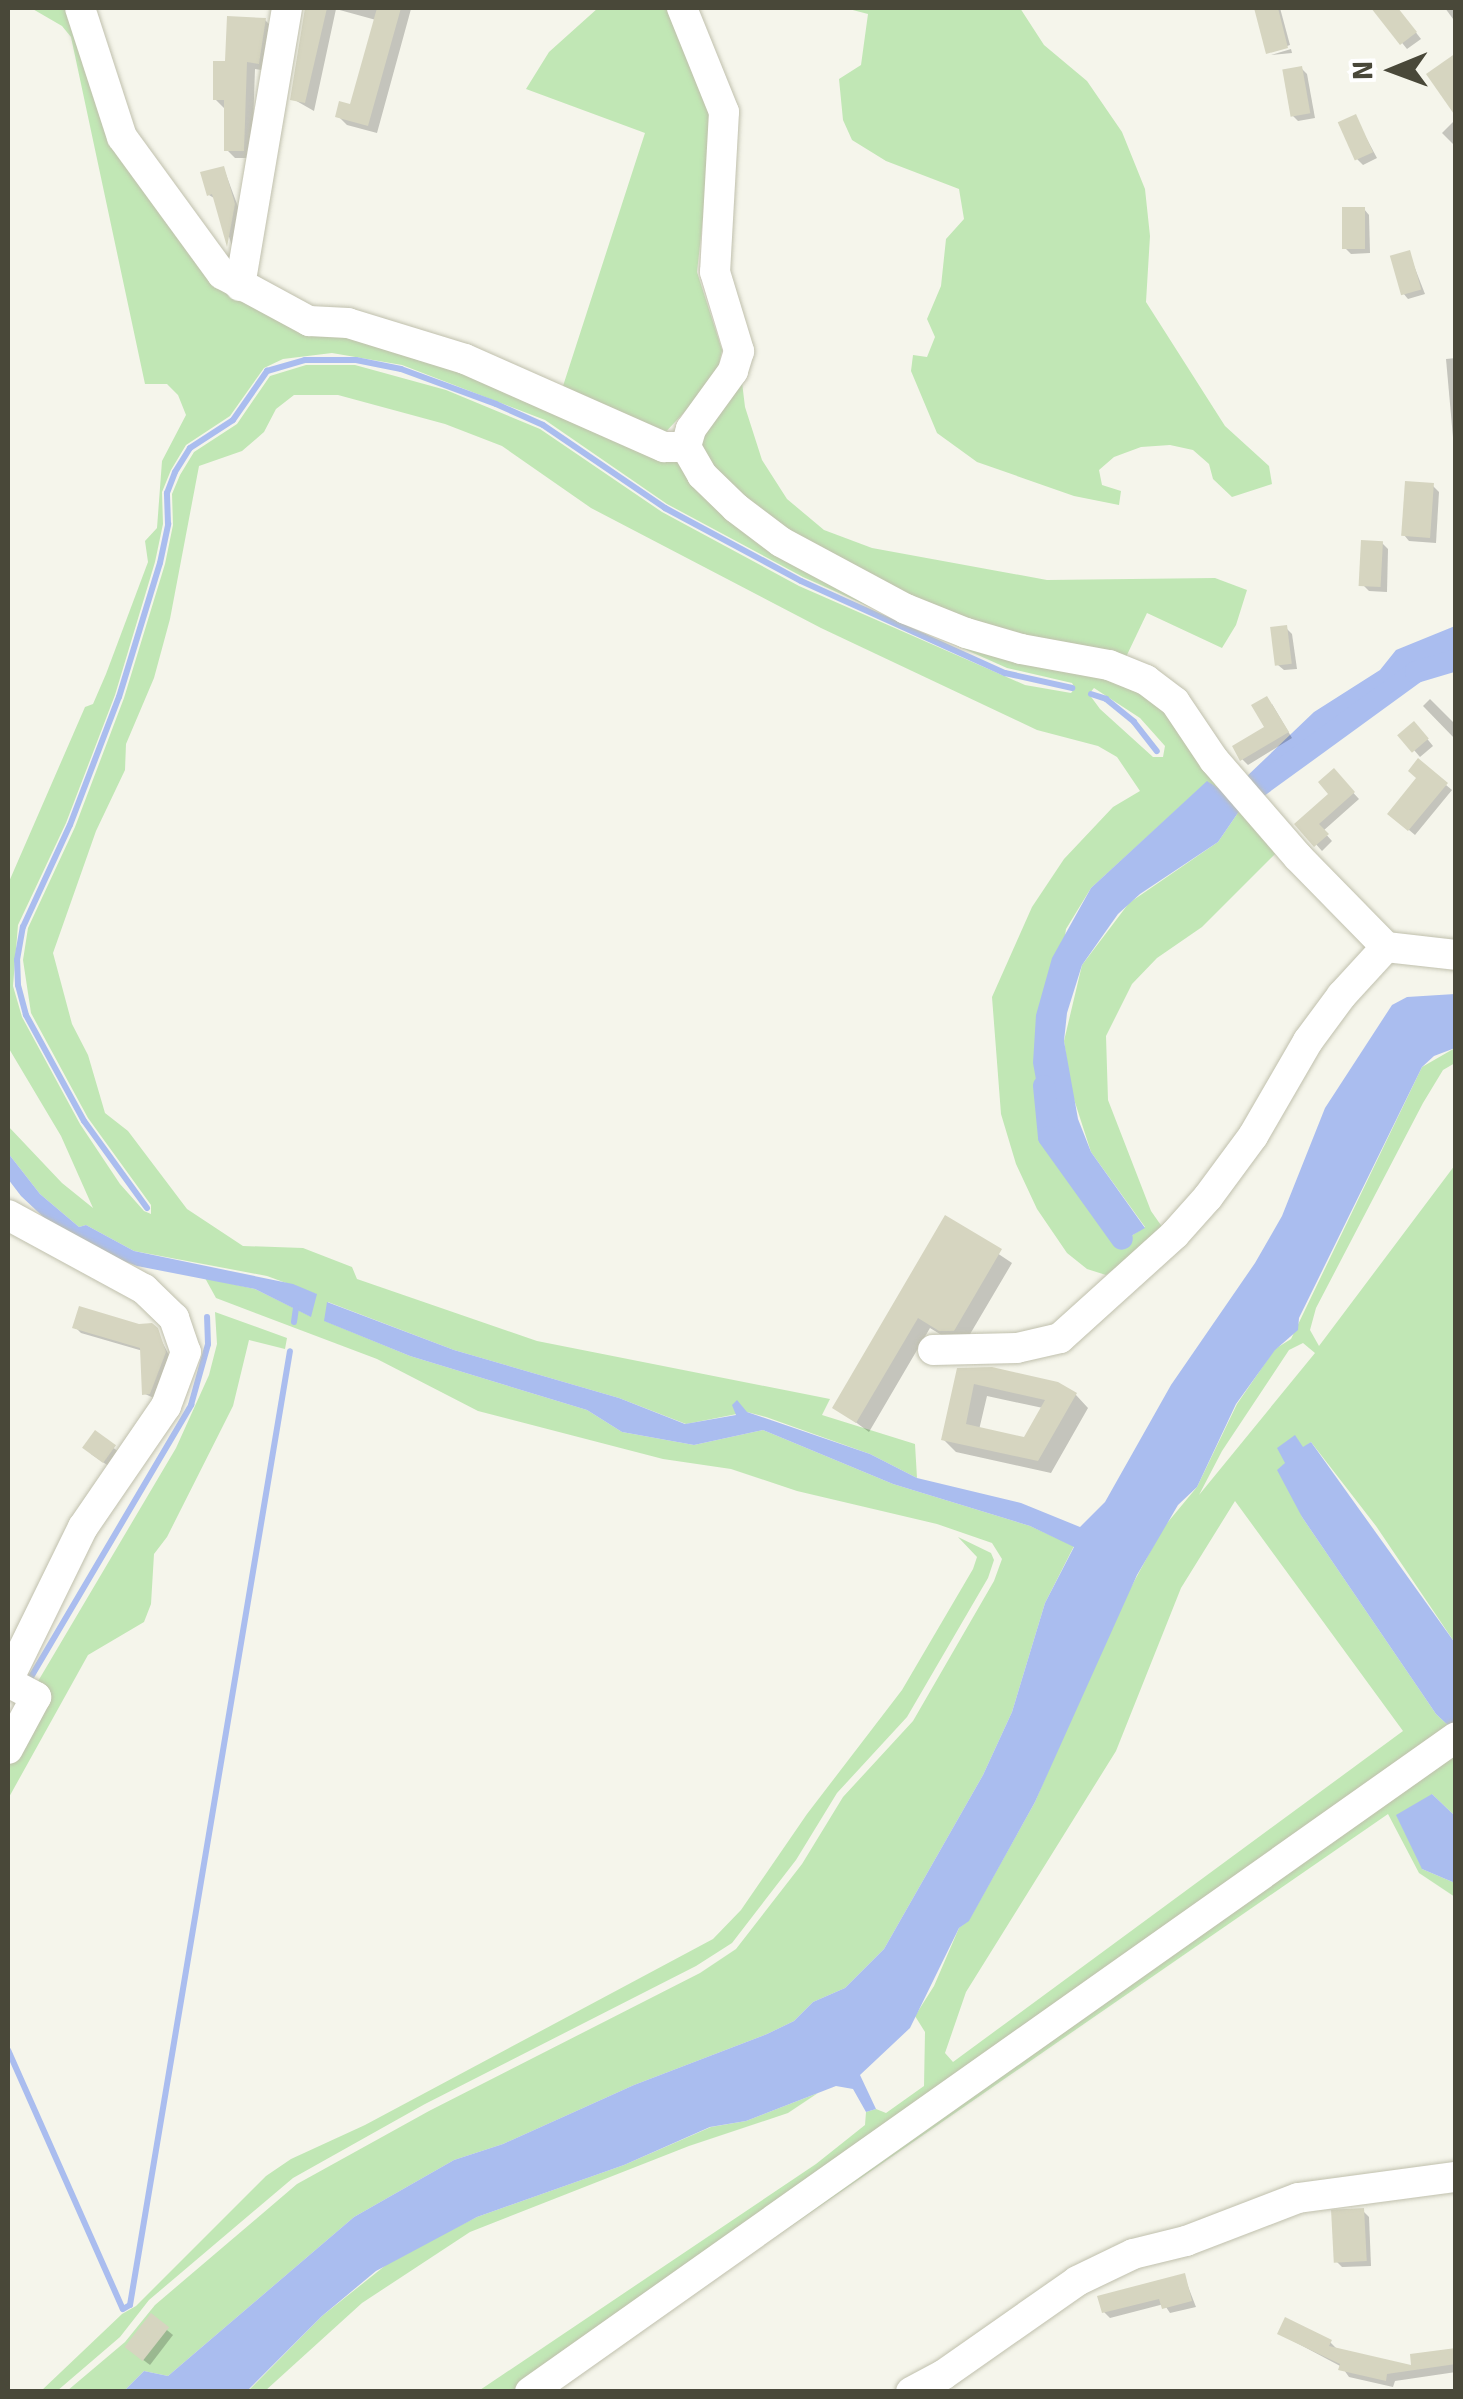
<!DOCTYPE html>
<style>
body{margin:0}
#map{position:relative;width:1463px;height:2399px;overflow:hidden;background:#f5f5eb;font-family:Signika,sans-serif}
div>[style]{position:absolute}
[style*='--x']{left:calc(var(--x)*1px);top:calc(var(--y)*1px);width:calc(var(--w)*1px);rotate:calc(var(--a)*1deg)}
.green>*{inset:0;background:#c1e7b5}
.water>*{inset:0;background:#aabdef}
.shadow>*{inset:0;background:#0003}
.stream>*{height:6px;margin:-3px;padding:0 3px;transform-origin:3px;border-radius:3px;background:#aabdef}
.canal>*{height:22px;margin:-11px;padding:0 11px;transform-origin:11px;border-radius:11px;background:#aabdef}
.building>*{inset:0;background:#d6d5c0;transform-origin:0 0}
.roads{filter:drop-shadow(0 0 2px #c0c0ad) drop-shadow(0 0 2px #c0c0ad)}
.minor>*{height:30px;margin:-15px;padding:0 15px;transform-origin:15px;border-radius:15px;background:#fff}
span{translate:-50% -50%;white-space:nowrap;text-align:center;line-height:1.15;-webkit-text-stroke:8px #fff;paint-order:stroke}
.frame{position:absolute;inset:0;border:10px solid #494839;pointer-events:none}
.north{position:absolute;left:1343px;top:20px;width:100px;height:100px;-webkit-text-stroke:8px #fff;paint-order:stroke;rotate:269deg;font-size:28px;font-weight:700;line-height:40px;text-align:center;color:#494839}
.north::after{content:'';display:block;margin:auto;width:35px;height:45px;background:#494839;clip-path:polygon(50% 0,100% 100%,50% 72%,0 100%)}
</style>
<div id="map">
<div class="green">
<i style="clip-path:polygon(evenodd,31px 8px,73px 8px,100px 85px,209px 270px,678px 461px,813px 566px,1144px 684px,1222px 790px,1207px 782px,1091px 888px,1066px 929px,1043px 1105px,1077px 1182px,1104px 1219px,1120px 1222px,1131px 1236px,1145px 1227px,1091px 1152px,1071px 1090px,1064px 1041px,1082px 965px,1129px 903px,1218px 842px,1244px 804px,1277px 852px,1202px 927px,1157px 958px,1132px 984px,1106px 1036px,1108px 1100px,1151px 1211px,1165px 1231px,1106px 1275px,1087px 1269px,1067px 1253px,1037px 1209px,1016px 1164px,1001px 1114px,992px 997px,1032px 907px,1064px 859px,1113px 807px,1140px 791px,1117px 757px,1098px 746px,1037px 730px,821px 628px,591px 508px,502px 446px,445px 424px,338px 395px,294px 395px,276px 409px,264px 432px,242px 451px,199px 466px,170px 619px,154px 678px,126px 744px,125px 770px,96px 831px,53px 953px,72px 1024px,88px 1055px,105px 1113px,128px 1131px,187px 1209px,243px 1246px,303px 1248px,352px 1267px,357px 1279px,537px 1341px,830px 1399px,822px 1415px,915px 1444px,917px 1478px,870px 1454px,766px 1417px,747px 1412px,686px 1424px,619px 1398px,454px 1350px,328px 1302px,325px 1321px,410px 1356px,587px 1410px,622px 1432px,694px 1445px,763px 1430px,893px 1484px,1030px 1526px,1074px 1546px,1045px 1603px,1012px 1712px,983px 1775px,884px 1949px,845px 1988px,813px 2002px,794px 2021px,767px 2034px,634px 2085px,503px 2144px,454px 2160px,354px 2217px,168px 2376px,144px 2371px,124px 2391px,67px 2391px,125px 2342px,155px 2305px,297px 2184px,429px 2111px,700px 1973px,736px 1949px,802px 1864px,843px 1797px,913px 1721px,994px 1581px,1002px 1559px,992px 1543px,937px 1524px,797px 1491px,731px 1469px,663px 1459px,478px 1411px,377px 1359px,216px 1298px,205px 1278px,255px 1289px,310px 1316px,316px 1294px,267px 1276px,134px 1251px,86px 1225px,79px 1227px,40px 1194px,8px 1153px,8px 1126px,62px 1183px,93px 1208px,61px 1136px,8px 1047px,8px 884px,85px 707px,93px 704px,106px 674px,148px 562px,145px 541px,157px 528px,162px 461px,186px 415px,178px 395px,167px 384px,145px 384px,71px 37px,62px 26px,31px 8px,332px 353px,402px 365px,545px 420px,667px 504px,803px 577px,1007px 668px,1072px 683px,1075px 688px,1071px 693px,1025px 685px,799px 586px,662px 512px,540px 429px,446px 390px,355px 365px,306px 365px,270px 376px,237px 424px,194px 452px,180px 475px,172px 494px,173px 525px,165px 564px,124px 698px,75px 827px,28px 928px,23px 960px,31px 1013px,88px 1118px,151px 1205px,151px 1214px,144px 1211px,120px 1184px,80px 1124px,22px 1017px,13px 986px,18px 925px,66px 823px,115px 695px,155px 562px,163px 524px,162px 492px,171px 470px,186px 445px,230px 416px,264px 368px,283px 359px,332px 353px,31px 8px,1094px 688px,1140px 718px,1165px 746px,1163px 757px,1153px 757px,1100px 709px,1089px 694px,1094px 688px)"></i>
<i style="clip-path:polygon(598px 8px,668px 8px,715px 109px,697px 272px,722px 350px,718px 369px,707px 388px,660px 438px,563px 386px,645px 133px,526px 89px,549px 52px)"></i>
<i style="clip-path:polygon(845px 8px,1020px 8px,1044px 45px,1087px 81px,1122px 132px,1145px 189px,1150px 236px,1146px 302px,1225px 426px,1269px 466px,1272px 484px,1232px 497px,1213px 479px,1209px 464px,1193px 450px,1170px 445px,1141px 447px,1114px 457px,1099px 470px,1102px 485px,1121px 491px,1119px 505px,1074px 496px,977px 462px,937px 433px,911px 371px,913px 355px,927px 357px,935px 337px,927px 319px,941px 286px,946px 239px,964px 219px,959px 189px,886px 161px,852px 140px,843px 120px,839px 79px,861px 65px,868px 14px)"></i>
<i style="clip-path:polygon(741px 374px,745px 407px,762px 460px,787px 499px,824px 530px,872px 548px,1047px 580px,1215px 578px,1247px 590px,1236px 625px,1222px 648px,1147px 613px,1126px 657px,1028px 641px,954px 618px,776px 531px,698px 457px,699px 425px)"></i>
<i style="clip-path:polygon(evenodd,1455px 1048px,1455px 1063px,1443px 1070px,1423px 1103px,1316px 1308px,1310px 1330px,1319px 1346px,1455px 1165px,1455px 1643px,1376px 1526px,1311px 1442px,1285px 1463px,1302px 1517px,1436px 1714px,1452px 1729px,512px 2391px,477px 2392px,816px 2164px,865px 2125px,866px 2112px,876px 2109px,886px 2113px,924px 2086px,925px 2032px,915px 2016px,934px 1986px,959px 1928px,969px 1920px,1035px 1802px,1110px 1626px,1163px 1528px,1197px 1487px,1237px 1404px,1275px 1349px,1291px 1339px,1422px 1067px,1455px 1048px,1303px 1343px,1315px 1353px,1199px 1495px,1222px 1451px,1289px 1350px,1303px 1343px,1455px 1048px,1235px 1501px,1403px 1731px,953px 2062px,945px 2053px,966px 1992px,1116px 1751px,1181px 1588px,1235px 1501px)"></i>
<i style="clip-path:polygon(215px 1312px,287px 1338px,285px 1349px,249px 1340px,233px 1406px,167px 1537px,154px 1554px,151px 1604px,144px 1622px,88px 1655px,8px 1799px,8px 1757px,34px 1688px,176px 1448px,209px 1375px,217px 1344px)"></i>
<i style="clip-path:polygon(958px 1537px,991px 1553px,994px 1560px,988px 1578px,907px 1717px,837px 1793px,796px 1860px,732px 1943px,696px 1966px,425px 2104px,293px 2178px,149px 2300px,120px 2337px,57px 2391px,41px 2391px,122px 2314px,136px 2306px,266px 2176px,291px 2159px,365px 2125px,713px 1939px,741px 1910px,807px 1814px,902px 1690px,973px 1569px,977px 1557px)"></i>
<i style="clip-path:polygon(1455px 1746px,1455px 1816px,1432px 1794px,1422px 1869px,1455px 1883px,1455px 1897px,1419px 1873px,1388px 1814px,774px 2238px)"></i>
<i style="clip-path:polygon(818px 2093px,788px 2113px,689px 2146px,470px 2232px,362px 2303px,265px 2391px,247px 2392px,322px 2316px,396px 2257px,477px 2217px,624px 2165px,711px 2127px,746px 2121px)"></i>
</div>
<div class="water">
<i style="clip-path:polygon(1455px 626px,1455px 650px,1387px 685px,1361px 712px,1301px 753px,1255px 793px,1244px 779px,1314px 712px,1380px 670px,1396px 650px)"></i>
<i style="clip-path:polygon(1207px 781px,1244px 804px,1218px 842px,1140px 894px,1118px 914px,1082px 965px,1067px 1013px,1064px 1041px,1078px 1119px,1091px 1152px,1145px 1228px,1131px 1236px,1120px 1222px,1113px 1226px,1104px 1219px,1059px 1147px,1039px 1096px,1033px 1063px,1036px 1015px,1052px 958px,1091px 888px)"></i>
<i style="clip-path:polygon(1455px 994px,1455px 1048px,1434px 1056px,1422px 1067px,1299px 1318px,1298px 1330px,1275px 1350px,1236px 1404px,1197px 1487px,1178px 1505px,1137px 1575px,1035px 1802px,969px 1921px,959px 1928px,910px 2028px,860px 2075px,876px 2109px,866px 2112px,853px 2089px,836px 2086px,746px 2121px,710px 2127px,624px 2165px,477px 2217px,376px 2271px,322px 2316px,247px 2391px,124px 2391px,144px 2371px,168px 2376px,354px 2217px,454px 2160px,503px 2144px,634px 2085px,767px 2034px,794px 2021px,813px 2002px,845px 1988px,884px 1949px,983px 1775px,1012px 1712px,1045px 1603px,1074px 1547px,1030px 1526px,893px 1484px,763px 1430px,694px 1445px,622px 1432px,587px 1410px,410px 1356px,324px 1321px,327px 1302px,454px 1350px,619px 1398px,685px 1424px,736px 1415px,732px 1405px,737px 1400px,747px 1412px,870px 1454px,917px 1478px,1021px 1503px,1080px 1527px,1105px 1502px,1171px 1385px,1255px 1263px,1282px 1216px,1325px 1108px,1392px 1005px,1407px 997px)"></i>
<i style="clip-path:polygon(8px 1153px,40px 1194px,79px 1227px,86px 1225px,134px 1251px,293px 1284px,317px 1294px,311px 1317px,255px 1289px,137px 1266px,105px 1254px,54px 1227px,21px 1196px,8px 1179px)"></i>
<i style="clip-path:polygon(1295px 1435px,1303px 1447px,1311px 1442px,1455px 1643px,1456px 1726px,1452px 1729px,1436px 1714px,1302px 1517px,1277px 1470px,1285px 1463px,1277px 1448px)"></i>
<i style="clip-path:polygon(1432px 1794px,1455px 1816px,1455px 1883px,1422px 1869px,1396px 1815px)"></i>
</div>
<div class="shadow">
<i style="clip-path:polygon(308px 8px,411px 9px,377px 133px,347px 125px,338px 116px,352px 107px,376px 20px,336px 9px,314px 111px,293px 99px)"></i>
<i style="clip-path:polygon(1257px 8px,1280px 8px,1290px 45px,1269px 52px)"></i>
<i style="clip-path:polygon(1374px 8px,1397px 8px,1421px 39px,1407px 49px)"></i>
<i style="clip-path:polygon(1445px 8px,1456px 8px,1456px 23px)"></i>
<i style="clip-path:polygon(265px 20px,274px 29px,267px 71px,255px 69px,252px 158px,235px 158px,227px 150px,224px 108px,215px 99px,227px 63px)"></i>
<i style="clip-path:polygon(1291px 49px,1292px 53px,1271px 55px)"></i>
<i style="clip-path:polygon(1301px 68px,1307px 74px,1315px 118px,1298px 121px,1292px 115px)"></i>
<i style="clip-path:polygon(1355px 117px,1377px 158px,1363px 165px,1357px 159px)"></i>
<i style="clip-path:polygon(1453px 122px,1456px 125px,1456px 147px,1442px 133px)"></i>
<i style="clip-path:polygon(224px 169px,240px 212px,233px 249px,217px 200px,209px 195px)"></i>
<i style="clip-path:polygon(1364px 209px,1369px 215px,1370px 253px,1351px 254px,1345px 248px)"></i>
<i style="clip-path:polygon(1409px 253px,1425px 294px,1408px 299px,1403px 293px)"></i>
<i style="clip-path:polygon(1456px 358px,1456px 471px,1446px 359px)"></i>
<i style="clip-path:polygon(1433px 486px,1439px 492px,1436px 543px,1409px 541px,1404px 535px)"></i>
<i style="clip-path:polygon(1382px 543px,1388px 549px,1387px 592px,1369px 591px,1363px 585px)"></i>
<i style="clip-path:polygon(1286px 628px,1292px 634px,1297px 669px,1284px 670px,1278px 665px)"></i>
<i style="clip-path:polygon(1430px 699px,1456px 725px,1456px 740px,1423px 706px)"></i>
<i style="clip-path:polygon(1272px 704px,1292px 738px,1248px 765px,1242px 759px,1267px 728px)"></i>
<i style="clip-path:polygon(1420px 730px,1433px 746px,1420px 757px,1401px 735px)"></i>
<i style="clip-path:polygon(1334px 772px,1359px 799px,1323px 831px,1332px 841px,1322px 851px,1298px 824px,1331px 794px)"></i>
<i style="clip-path:polygon(1446px 785px,1452px 790px,1415px 835px,1396px 819px)"></i>
<i style="clip-path:polygon(946px 1219px,1012px 1263px,966px 1341px,953px 1342px,930px 1328px,869px 1432px,835px 1407px)"></i>
<i style="clip-path:polygon(75px 1327px,157px 1332px,171px 1359px,156px 1399px,145px 1394px,143px 1351px,81px 1333px)"></i>
<i style="clip-path:polygon(evenodd,959px 1371px,1076px 1395px,1088px 1408px,1051px 1473px,956px 1452px,943px 1439px,959px 1371px,987px 1396px,1043px 1408px,1025px 1440px,979px 1430px,987px 1396px)"></i>
<i style="clip-path:polygon(96px 1434px,120px 1453px,110px 1467px,91px 1454px)"></i>
<i style="clip-path:polygon(1363px 2211px,1369px 2217px,1371px 2266px,1342px 2267px,1336px 2261px)"></i>
<i style="clip-path:polygon(1184px 2276px,1196px 2307px,1170px 2313px,1164px 2304px,1110px 2318px,1104px 2312px)"></i>
<i style="clip-path:polygon(151px 2317px,173px 2335px,150px 2365px,134px 2353px)"></i>
<i style="clip-path:polygon(1280px 2334px,1330px 2342px,1339px 2351px,1414px 2368px,1456px 2351px,1456px 2372px,1395px 2381px,1393px 2387px,1349px 2377px,1342px 2367px)"></i>
</div>
<div class="stream">
<i style="--x:1091;--y:694;--w:16;--a:18"></i>
<i style="--x:1106;--y:699;--w:36;--a:39"></i>
<i style="--x:1134;--y:722;--w:37;--a:52"></i>
<i style="--x:147;--y:1208;--w:107;--a:-125.9"></i>
<i style="--x:84;--y:1121;--w:121;--a:-118.7"></i>
<i style="--x:26;--y:1015;--w:31;--a:-105"></i>
<i style="--x:18;--y:985;--w:25;--a:-92"></i>
<i style="--x:17;--y:960;--w:34;--a:-80"></i>
<i style="--x:23;--y:927;--w:112;--a:-65.3"></i>
<i style="--x:70;--y:825;--w:137;--a:-69.1"></i>
<i style="--x:119;--y:697;--w:140;--a:-73"></i>
<i style="--x:160;--y:563;--w:40;--a:-78"></i>
<i style="--x:168;--y:524;--w:31;--a:-92"></i>
<i style="--x:167;--y:493;--w:22;--a:-69"></i>
<i style="--x:175;--y:472;--w:28;--a:-58"></i>
<i style="--x:190;--y:448;--w:51;--a:-33.1"></i>
<i style="--x:233;--y:420;--w:60;--a:-55.2"></i>
<i style="--x:267;--y:371;--w:40;--a:-16"></i>
<i style="--x:305;--y:360;--w:51;--a:0"></i>
<i style="--x:356;--y:360;--w:46;--a:11.3"></i>
<i style="--x:401;--y:369;--w:101;--a:20.2"></i>
<i style="--x:496;--y:404;--w:51;--a:24.1"></i>
<i style="--x:543;--y:425;--w:148;--a:34.2"></i>
<i style="--x:665;--y:508;--w:154;--a:28.2"></i>
<i style="--x:801;--y:581;--w:224;--a:24.3"></i>
<i style="--x:1005;--y:673;--w:69;--a:12.6"></i>
<i style="--x:294;--y:1322;--w:14;--a:-82"></i>
<i style="--x:31;--y:1677;--w:316;--a:-59.5"></i>
<i style="--x:191;--y:1405;--w:63;--a:-74.4"></i>
<i style="--x:208;--y:1344;--w:27;--a:-92"></i>
<i style="--x:8;--y:2050;--w:283;--a:66.1"></i>
<i style="--x:123;--y:2309;--w:8;--a:-30"></i>
<i style="--x:130;--y:2305;--w:967;--a:-80.48"></i>
</div>
<div class="canal">
<i style="--x:1259;--y:786;--w:194;--a:-36"></i>
<i style="--x:1416;--y:672;--w:42;--a:-16.7"></i>
<i style="--x:1044;--y:1086;--w:51;--a:84.4"></i>
<i style="--x:1049;--y:1137;--w:125;--a:54.4"></i>
</div>
<div class="building">
<i style="clip-path:polygon(305px 8px,327px 8px,305px 103px,290px 100px)"></i>
<i style="clip-path:polygon(377px 8px,401px 8px,368px 126px,335px 117px,339px 101px,350px 104px)"></i>
<i style="clip-path:polygon(1254px 8px,1278px 8px,1288px 48px,1266px 54px)"></i>
<i style="clip-path:polygon(1371px 8px,1398px 8px,1417px 32px,1400px 45px)"></i>
<i style="clip-path:polygon(227px 16px,266px 18px,259px 64px,247px 62px,244px 151px,224px 151px,224px 100px,213px 100px,213px 61px,225px 61px)"></i>
<i style="clip-path:polygon(1456px 53px,1456px 117px,1426px 74px)"></i>
<i style="left:1302px;top:66px;width:48px;height:20px;rotate:80deg"></i>
<i style="left:1356px;top:114px;width:42px;height:20px;rotate:66deg"></i>
<i style="clip-path:polygon(224px 166px,235px 204px,227px 247px,212px 194px,207px 196px,200px 172px)"></i>
<i style="left:1342px;top:207px;width:23px;height:42px"></i>
<i style="left:1410px;top:250px;width:41px;height:21px;rotate:74deg"></i>
<i style="left:1405px;top:481px;width:29px;height:55px;rotate:4deg"></i>
<i style="left:1361px;top:540px;width:22px;height:46px;rotate:3deg"></i>
<i style="left:1287px;top:625px;width:39px;height:17px;rotate:83deg"></i>
<i style="clip-path:polygon(1267px 696px,1289px 732px,1240px 761px,1232px 746px,1264px 727px,1251px 705px)"></i>
<i style="left:1414px;top:721px;width:23px;height:22px;rotate:50deg"></i>
<i style="clip-path:polygon(1418px 758px,1448px 783px,1408px 831px,1387px 814px,1416px 778px,1408px 771px)"></i>
<i style="clip-path:polygon(1334px 768px,1355px 792px,1319px 824px,1329px 834px,1314px 847px,1294px 824px,1328px 794px,1318px 782px)"></i>
<i style="clip-path:polygon(945px 1215px,1002px 1249px,954px 1331px,939px 1331px,918px 1318px,856px 1423px,832px 1408px)"></i>
<i style="clip-path:polygon(79px 1306px,139px 1324px,152px 1323px,158px 1328px,166px 1352px,150px 1394px,142px 1395px,140px 1348px,72px 1328px)"></i>
<i style="clip-path:polygon(evenodd,992px 1367px,1058px 1382px,1077px 1393px,1038px 1461px,941px 1440px,957px 1368px,992px 1367px,974px 1384px,1045px 1400px,1024px 1437px,966px 1424px,974px 1384px)"></i>
<i style="left:95px;top:1430px;width:26px;height:22px;rotate:36deg"></i>
<i style="left:1364px;top:2208px;width:53px;height:33px;rotate:87deg"></i>
<i style="clip-path:polygon(1185px 2273px,1192px 2301px,1162px 2309px,1159px 2299px,1102px 2313px,1097px 2296px)"></i>
<i style="left:151px;top:2313px;width:23px;height:43px;rotate:38deg"></i>
<i style="clip-path:polygon(1285px 2317px,1332px 2340px,1329px 2346px,1411px 2365px,1410px 2354px,1456px 2348px,1456px 2364px,1387px 2374px,1386px 2381px,1338px 2370px,1340px 2364px,1277px 2334px)"></i>
</div>
<div class="roads">
<div class="minor">
<i style="--x:80;--y:8;--w:136;--a:72"></i>
<i style="--x:122;--y:137;--w:170;--a:53.9"></i>
<i style="--x:222;--y:274;--w:99;--a:28.4"></i>
<i style="--x:309;--y:321;--w:39;--a:3"></i>
<i style="--x:348;--y:323;--w:122;--a:17.1"></i>
<i style="--x:465;--y:359;--w:218;--a:23.9"></i>
<i style="--x:664;--y:447;--w:22;--a:0"></i>
<i style="--x:682;--y:8;--w:112;--a:68"></i>
<i style="--x:724;--y:112;--w:160;--a:93.2"></i>
<i style="--x:715;--y:272;--w:83;--a:73.1"></i>
<i style="--x:739;--y:351;--w:21;--a:107"></i>
<i style="--x:733;--y:371;--w:72;--a:125.9"></i>
<i style="--x:691;--y:429;--w:19;--a:106"></i>
<i style="--x:686;--y:447;--w:32;--a:60"></i>
<i style="--x:702;--y:475;--w:47;--a:44.1"></i>
<i style="--x:736;--y:508;--w:56;--a:37.1"></i>
<i style="--x:781;--y:542;--w:142;--a:28.2"></i>
<i style="--x:906;--y:609;--w:65;--a:21.8"></i>
<i style="--x:966;--y:633;--w:57;--a:16.2"></i>
<i style="--x:1021;--y:649;--w:89;--a:10.3"></i>
<i style="--x:1109;--y:665;--w:40;--a:22"></i>
<i style="--x:1146;--y:680;--w:36;--a:37"></i>
<i style="--x:1175;--y:702;--w:70;--a:56.1"></i>
<i style="--x:1214;--y:760;--w:128;--a:49.1"></i>
<i style="--x:1298;--y:857;--w:126;--a:45.6"></i>
<i style="--x:1386;--y:947;--w:70;--a:6.5"></i>
<i style="--x:240;--y:286;--w:282;--a:-80.4"></i>
<i style="--x:8;--y:1215;--w:155;--a:28.6"></i>
<i style="--x:144;--y:1289;--w:42;--a:44"></i>
<i style="--x:174;--y:1318;--w:36;--a:71"></i>
<i style="--x:186;--y:1352;--w:58;--a:110.3"></i>
<i style="--x:166;--y:1406;--w:147;--a:124.4"></i>
<i style="--x:83;--y:1527;--w:170;--a:116.1"></i>
<i style="--x:933;--y:1350;--w:84;--a:-1.4"></i>
<i style="--x:1017;--y:1348;--w:44;--a:-13.1"></i>
<i style="--x:1060;--y:1338;--w:155;--a:-42.1"></i>
<i style="--x:1175;--y:1234;--w:50;--a:-48.3"></i>
<i style="--x:1208;--y:1197;--w:76;--a:-53.6"></i>
<i style="--x:1253;--y:1136;--w:110;--a:-59.9"></i>
<i style="--x:1308;--y:1041;--w:57;--a:-53.5"></i>
<i style="--x:1342;--y:995;--w:65;--a:-47.5"></i>
<i style="--x:8;--y:1682;--w:32;--a:28"></i>
<i style="--x:36;--y:1697;--w:59;--a:118.3"></i>
<i style="--x:530;--y:2392;--w:1134;--a:-35.27"></i>
<i style="--x:911;--y:2392;--w:36;--a:-28"></i>
<i style="--x:943;--y:2375;--w:164;--a:-35"></i>
<i style="--x:1077;--y:2281;--w:62;--a:-25.7"></i>
<i style="--x:1133;--y:2254;--w:55;--a:-13.8"></i>
<i style="--x:1186;--y:2241;--w:120;--a:-21"></i>
<i style="--x:1298;--y:2198;--w:159;--a:-7.6"></i>
</div>
</div>
<div class="frame"></div>
<div class="north">N</div>
</div>
